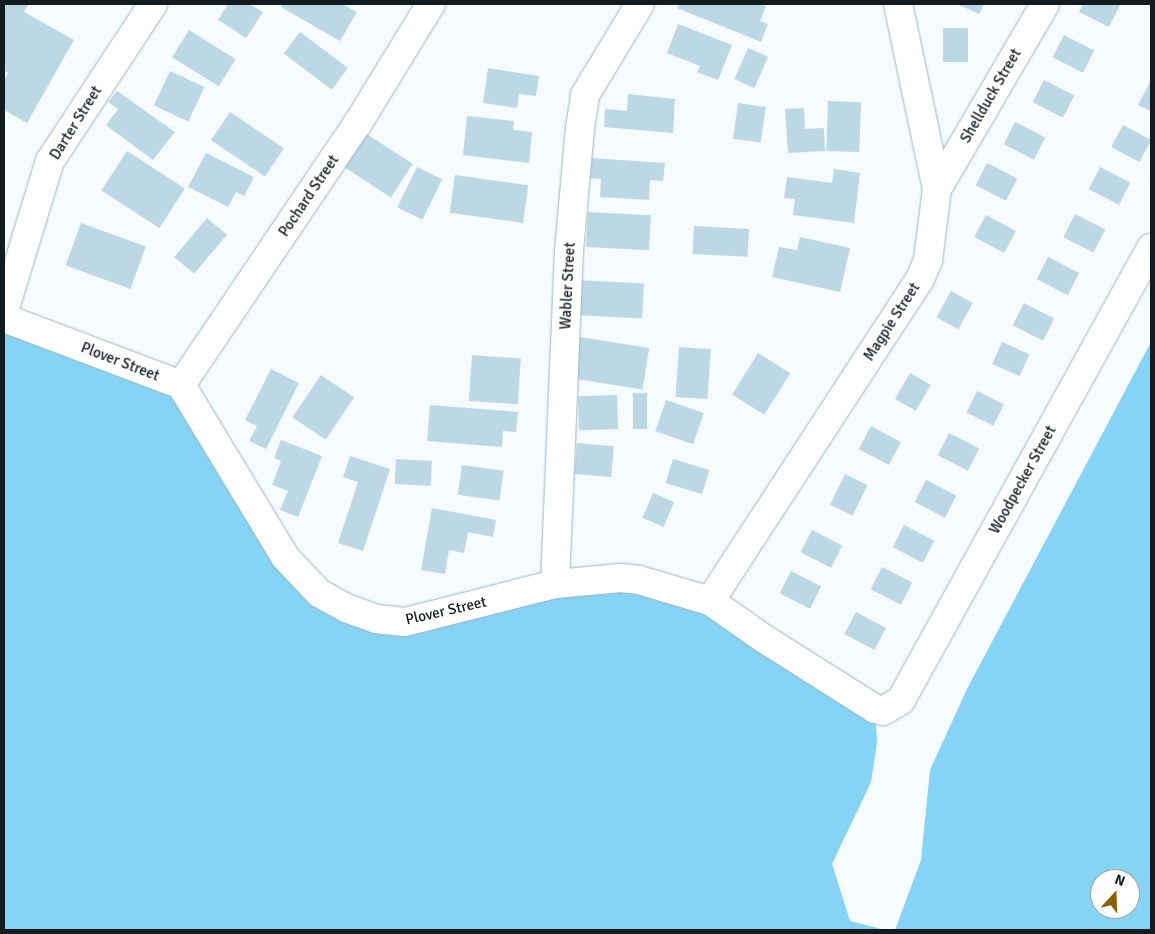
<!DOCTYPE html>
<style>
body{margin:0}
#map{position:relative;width:1155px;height:934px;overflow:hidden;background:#f6fbfe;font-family:Signika,sans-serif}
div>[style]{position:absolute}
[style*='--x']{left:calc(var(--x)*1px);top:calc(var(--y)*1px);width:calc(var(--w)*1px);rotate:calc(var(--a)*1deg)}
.green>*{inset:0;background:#85d4f6}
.building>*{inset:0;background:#bcd8e5;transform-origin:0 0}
.roads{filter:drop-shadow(0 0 1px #9cb7c3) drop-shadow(0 0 1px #9cb7c3)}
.minor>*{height:28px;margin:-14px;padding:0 14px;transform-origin:14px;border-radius:14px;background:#fff}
span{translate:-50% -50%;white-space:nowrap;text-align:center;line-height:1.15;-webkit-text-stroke:4px #fff;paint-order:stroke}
.street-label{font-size:15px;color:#111b20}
.frame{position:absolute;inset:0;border:5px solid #111b20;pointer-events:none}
.north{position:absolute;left:1090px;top:869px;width:50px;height:50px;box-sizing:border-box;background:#fff;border:1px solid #a0a4a6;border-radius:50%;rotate:20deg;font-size:14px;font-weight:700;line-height:20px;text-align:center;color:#111b20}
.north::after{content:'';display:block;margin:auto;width:18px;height:22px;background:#8b5f03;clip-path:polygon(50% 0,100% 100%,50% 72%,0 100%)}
</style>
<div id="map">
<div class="green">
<i style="clip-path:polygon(4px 318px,181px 385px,285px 557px,376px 619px,661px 584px,875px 709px,877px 743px,871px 782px,832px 864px,850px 921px,885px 930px,4px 930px)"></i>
<i style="clip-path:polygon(evenodd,1151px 342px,1151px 930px,895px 930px,921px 860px,930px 770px,967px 689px,1151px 342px,1100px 879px,1130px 879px,1130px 909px,1100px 909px,1100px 879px)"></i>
</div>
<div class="building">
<i style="clip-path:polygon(4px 4px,29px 4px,24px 12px,74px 40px,27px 123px,4px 110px,4px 81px,8px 73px,4px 70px)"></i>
<i style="clip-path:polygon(228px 4px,249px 4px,263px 12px,246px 38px,218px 20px)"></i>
<i style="clip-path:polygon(283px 4px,342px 4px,357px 12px,340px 41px,281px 7px)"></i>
<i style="clip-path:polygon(679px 4px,761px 4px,766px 6px,760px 21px,768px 24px,761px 42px,677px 8px)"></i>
<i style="clip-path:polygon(957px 4px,984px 4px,979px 14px)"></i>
<i style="clip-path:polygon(1083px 4px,1118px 4px,1120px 5px,1109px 27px,1079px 12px)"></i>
<i style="clip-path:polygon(678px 24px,732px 45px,718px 80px,697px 72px,700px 66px,667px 53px)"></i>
<i style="left:943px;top:28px;width:25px;height:34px"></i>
<i style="left:189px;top:30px;width:55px;height:32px;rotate:32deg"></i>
<i style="left:300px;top:32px;width:60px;height:27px;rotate:37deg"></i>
<i style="left:1064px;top:35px;width:34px;height:25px;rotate:27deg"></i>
<i style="left:748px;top:48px;width:22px;height:34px;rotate:24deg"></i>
<i style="clip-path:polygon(488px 68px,539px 76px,536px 96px,519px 94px,517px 108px,483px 103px)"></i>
<i style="left:170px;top:71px;width:38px;height:38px;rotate:25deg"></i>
<i style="left:1044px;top:80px;width:34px;height:25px;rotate:27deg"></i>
<i style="clip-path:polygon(1150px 82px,1151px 83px,1151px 111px,1138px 105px)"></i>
<i style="clip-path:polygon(117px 91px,175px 132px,153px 160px,106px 125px,118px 109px,108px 102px)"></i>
<i style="clip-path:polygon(628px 94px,675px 99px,673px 133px,604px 127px,605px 109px,627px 111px)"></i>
<i style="left:828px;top:101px;width:33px;height:50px;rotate:2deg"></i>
<i style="left:738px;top:103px;width:28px;height:36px;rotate:8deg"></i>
<i style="clip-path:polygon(804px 108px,805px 129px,824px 128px,825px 151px,788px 153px,785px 109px)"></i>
<i style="left:230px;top:112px;width:65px;height:34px;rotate:34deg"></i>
<i style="clip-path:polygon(467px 116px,514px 121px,513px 130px,532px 132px,529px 163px,463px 155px)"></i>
<i style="left:1015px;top:122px;width:34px;height:25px;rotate:27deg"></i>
<i style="left:1123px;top:125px;width:32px;height:25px;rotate:28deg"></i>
<i style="left:359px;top:129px;width:64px;height:40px;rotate:33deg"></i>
<i style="left:127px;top:151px;width:69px;height:47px;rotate:33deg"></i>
<i style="clip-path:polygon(206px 153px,254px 177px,244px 196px,236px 192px,228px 207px,188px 187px)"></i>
<i style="clip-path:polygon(592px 158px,665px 163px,663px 181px,650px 180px,649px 200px,600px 197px,601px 179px,590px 178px)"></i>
<i style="left:987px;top:163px;width:34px;height:25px;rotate:27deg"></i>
<i style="left:417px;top:167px;width:28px;height:45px;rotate:26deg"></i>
<i style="left:1100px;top:167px;width:34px;height:25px;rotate:27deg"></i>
<i style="clip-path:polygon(834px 169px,860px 173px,854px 223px,793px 215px,795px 199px,784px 198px,787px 177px,832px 183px)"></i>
<i style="left:455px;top:175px;width:74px;height:38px;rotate:8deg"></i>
<i style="left:588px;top:212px;width:63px;height:35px;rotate:3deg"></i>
<i style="left:1075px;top:214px;width:34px;height:26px;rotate:27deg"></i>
<i style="left:986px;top:215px;width:34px;height:25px;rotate:28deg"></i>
<i style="left:207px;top:218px;width:26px;height:51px;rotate:40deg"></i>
<i style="left:81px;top:223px;width:69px;height:45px;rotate:20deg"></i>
<i style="left:694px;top:226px;width:55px;height:28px;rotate:3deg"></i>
<i style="clip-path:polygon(800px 237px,850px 248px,840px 292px,772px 277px,779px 247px,797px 250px)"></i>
<i style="left:1048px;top:257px;width:35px;height:25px;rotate:27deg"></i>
<i style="left:577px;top:280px;width:67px;height:35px;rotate:3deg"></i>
<i style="left:951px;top:291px;width:25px;height:30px;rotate:29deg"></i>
<i style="left:1024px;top:303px;width:34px;height:25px;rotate:27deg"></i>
<i style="left:580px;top:337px;width:70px;height:42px;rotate:9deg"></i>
<i style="left:1002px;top:342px;width:30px;height:24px;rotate:24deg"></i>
<i style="left:679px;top:347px;width:32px;height:50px;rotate:4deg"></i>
<i style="left:758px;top:353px;width:38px;height:49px;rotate:32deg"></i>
<i style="left:472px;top:355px;width:49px;height:46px;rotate:4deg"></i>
<i style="clip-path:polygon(271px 369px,299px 383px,266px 449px,249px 441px,257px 426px,245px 420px)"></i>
<i style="left:910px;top:373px;width:24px;height:30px;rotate:30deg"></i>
<i style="left:321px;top:375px;width:40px;height:51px;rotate:34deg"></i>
<i style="left:977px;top:391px;width:30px;height:24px;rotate:26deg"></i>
<i style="left:633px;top:393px;width:14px;height:36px"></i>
<i style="left:617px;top:395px;width:34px;height:39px;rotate:88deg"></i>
<i style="left:666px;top:400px;width:40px;height:33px;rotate:19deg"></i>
<i style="clip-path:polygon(430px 405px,518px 412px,516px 432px,503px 431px,502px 447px,427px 441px)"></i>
<i style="left:871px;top:426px;width:34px;height:26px;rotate:28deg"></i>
<i style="left:949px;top:433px;width:34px;height:25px;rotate:27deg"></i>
<i style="clip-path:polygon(281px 440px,322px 456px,298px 517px,280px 510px,288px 491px,272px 485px,281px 461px,274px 458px)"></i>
<i style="left:577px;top:443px;width:37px;height:31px;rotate:5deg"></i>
<i style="clip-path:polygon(350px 456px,390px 469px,363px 551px,338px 543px,358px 482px,343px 477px)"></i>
<i style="left:396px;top:459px;width:36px;height:25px;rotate:3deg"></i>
<i style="left:673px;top:459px;width:38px;height:25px;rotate:17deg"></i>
<i style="left:462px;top:465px;width:42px;height:30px;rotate:8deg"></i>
<i style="left:845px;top:474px;width:25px;height:34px;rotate:26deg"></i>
<i style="left:926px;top:480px;width:34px;height:25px;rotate:27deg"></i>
<i style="left:653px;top:493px;width:23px;height:27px;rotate:23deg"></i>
<i style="clip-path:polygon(432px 508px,496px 520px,493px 537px,468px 532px,464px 553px,449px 550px,445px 574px,421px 570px)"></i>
<i style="left:904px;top:525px;width:34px;height:25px;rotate:27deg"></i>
<i style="left:812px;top:530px;width:34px;height:25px;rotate:27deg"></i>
<i style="left:882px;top:567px;width:34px;height:25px;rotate:27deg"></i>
<i style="left:791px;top:571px;width:34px;height:25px;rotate:27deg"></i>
<i style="left:856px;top:612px;width:34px;height:25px;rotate:28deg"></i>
</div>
<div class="roads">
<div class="minor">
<i style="--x:937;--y:189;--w:214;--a:-59.7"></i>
<i style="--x:4;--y:311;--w:157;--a:-73"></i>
<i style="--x:50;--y:161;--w:188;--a:-56.7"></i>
<i style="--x:4;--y:318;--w:189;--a:20.7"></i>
<i style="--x:181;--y:385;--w:201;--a:58.8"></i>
<i style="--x:285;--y:557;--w:50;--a:46.6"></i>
<i style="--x:319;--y:593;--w:31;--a:29"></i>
<i style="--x:346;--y:608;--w:32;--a:20"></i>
<i style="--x:376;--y:619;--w:29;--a:6"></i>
<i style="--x:405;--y:622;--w:155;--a:-14.2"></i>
<i style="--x:555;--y:584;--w:66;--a:-5.2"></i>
<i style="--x:621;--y:578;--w:18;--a:6"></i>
<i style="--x:639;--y:580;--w:74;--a:16.5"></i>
<i style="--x:710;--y:601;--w:68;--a:34.9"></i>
<i style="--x:766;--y:640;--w:129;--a:32.3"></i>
<i style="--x:875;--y:709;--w:8;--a:14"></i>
<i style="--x:883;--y:711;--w:21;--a:-31"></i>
<i style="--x:901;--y:700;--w:517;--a:-61.05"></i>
<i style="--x:181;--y:385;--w:316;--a:-56"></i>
<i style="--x:358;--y:123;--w:140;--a:-58.5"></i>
<i style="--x:555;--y:584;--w:333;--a:-87.6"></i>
<i style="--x:569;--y:251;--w:123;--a:-84.9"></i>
<i style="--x:580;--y:128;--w:33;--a:-81"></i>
<i style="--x:585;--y:95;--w:106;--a:-58.9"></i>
<i style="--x:710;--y:601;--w:384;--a:-56.9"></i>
<i style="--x:920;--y:279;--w:21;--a:-67"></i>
<i style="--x:928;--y:260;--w:72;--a:-82.8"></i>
<i style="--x:937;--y:189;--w:189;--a:-101.9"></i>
</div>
</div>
<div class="street-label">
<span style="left:991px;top:96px;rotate:-60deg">Shellduck Street</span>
<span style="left:76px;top:123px;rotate:-58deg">Darter Street</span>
<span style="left:309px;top:196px;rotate:-56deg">Pochard Street</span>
<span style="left:568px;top:286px;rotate:-87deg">Wabler Street</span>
<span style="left:892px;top:322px;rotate:-57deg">Magpie Street</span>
<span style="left:120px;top:362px;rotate:21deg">Plover Street</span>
<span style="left:1023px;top:480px;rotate:-61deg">Woodpecker Street</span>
<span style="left:446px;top:611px;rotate:-13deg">Plover Street</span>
</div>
<div class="frame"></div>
<div class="north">N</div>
</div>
